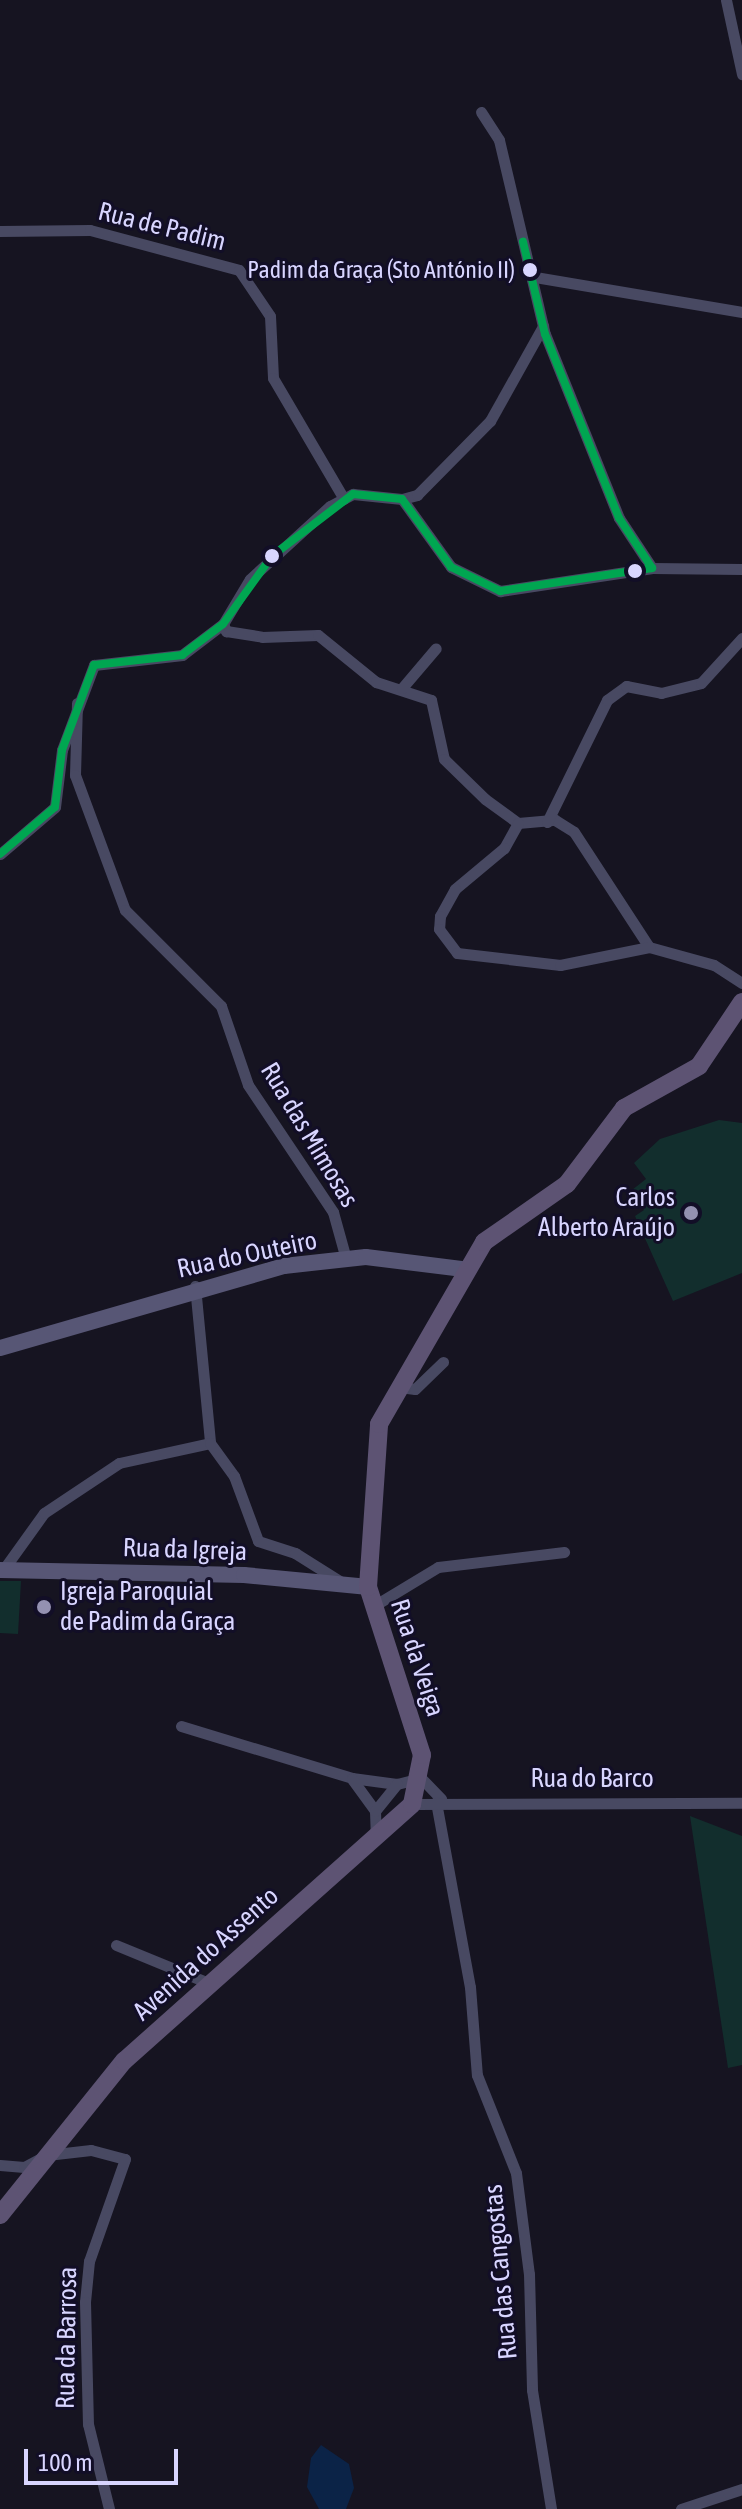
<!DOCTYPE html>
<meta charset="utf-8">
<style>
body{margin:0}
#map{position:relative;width:742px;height:2509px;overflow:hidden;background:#161421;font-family:"Asap Condensed",sans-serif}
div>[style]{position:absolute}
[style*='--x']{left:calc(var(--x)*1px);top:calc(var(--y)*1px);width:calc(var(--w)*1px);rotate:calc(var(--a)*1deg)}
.green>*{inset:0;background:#122e2d}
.water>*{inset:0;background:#0b2347}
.street>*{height:11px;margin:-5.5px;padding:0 5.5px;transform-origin:5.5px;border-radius:5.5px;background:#484962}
.secondary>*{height:16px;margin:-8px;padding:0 8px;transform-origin:8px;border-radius:8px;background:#575675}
.primary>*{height:18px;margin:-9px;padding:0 9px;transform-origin:9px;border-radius:9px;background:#5d5373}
.bus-1>*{height:8px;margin:-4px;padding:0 4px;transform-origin:4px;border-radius:4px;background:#00a651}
.dots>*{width:22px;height:22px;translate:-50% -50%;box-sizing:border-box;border:4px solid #120e27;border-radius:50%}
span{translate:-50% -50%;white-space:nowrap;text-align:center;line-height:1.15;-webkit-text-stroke:6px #120e27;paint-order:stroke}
.bus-label{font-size:24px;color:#d8d5ff}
.right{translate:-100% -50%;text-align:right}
.street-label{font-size:26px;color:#d8d5ff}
.poi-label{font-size:26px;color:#d8d5ff}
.left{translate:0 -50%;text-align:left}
.scale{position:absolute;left:24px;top:2449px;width:154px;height:36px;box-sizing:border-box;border:4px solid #d8d5ff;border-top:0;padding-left:10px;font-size:24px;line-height:28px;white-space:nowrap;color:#d8d5ff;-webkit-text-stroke:6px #120e27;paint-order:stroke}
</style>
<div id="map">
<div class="green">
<i style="clip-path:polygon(719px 1120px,742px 1123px,742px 1273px,673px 1301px,635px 1216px,644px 1210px,632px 1190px,646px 1179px,634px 1163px,660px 1139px)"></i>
<i style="clip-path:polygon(0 1581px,21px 1581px,18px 1634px,0 1633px)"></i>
<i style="clip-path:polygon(690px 1816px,742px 1836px,742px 2065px,728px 2068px)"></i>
</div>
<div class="water">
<i style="clip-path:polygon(321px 2445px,349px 2464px,354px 2488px,346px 2509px,319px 2509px,307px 2487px,311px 2458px)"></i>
</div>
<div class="street">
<i style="--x:726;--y:0;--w:76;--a:77.8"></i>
<i style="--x:481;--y:112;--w:33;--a:57"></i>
<i style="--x:499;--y:140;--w:199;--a:76.7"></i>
<i style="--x:545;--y:334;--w:198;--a:68.1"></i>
<i style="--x:619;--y:518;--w:60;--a:56.6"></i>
<i style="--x:0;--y:231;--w:90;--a:-0.6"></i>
<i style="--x:90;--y:230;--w:154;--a:15"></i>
<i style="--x:239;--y:270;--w:55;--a:56"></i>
<i style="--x:270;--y:316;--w:62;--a:87.2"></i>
<i style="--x:273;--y:378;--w:140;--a:59.6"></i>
<i style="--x:535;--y:277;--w:210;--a:9.6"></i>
<i style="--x:402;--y:499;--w:84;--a:54.2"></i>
<i style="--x:451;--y:567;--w:55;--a:26.1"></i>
<i style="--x:500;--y:591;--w:154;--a:-8.6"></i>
<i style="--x:652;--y:568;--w:90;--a:0.6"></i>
<i style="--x:402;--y:499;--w:16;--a:-15"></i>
<i style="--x:417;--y:495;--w:104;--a:-45.4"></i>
<i style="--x:490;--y:421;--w:109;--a:-60.8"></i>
<i style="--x:223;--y:624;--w:8;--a:67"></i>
<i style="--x:226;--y:631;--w:36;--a:9"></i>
<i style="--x:262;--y:637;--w:56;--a:-2"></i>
<i style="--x:318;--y:635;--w:75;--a:39"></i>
<i style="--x:376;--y:682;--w:58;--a:18.1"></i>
<i style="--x:431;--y:700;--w:60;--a:77.6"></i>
<i style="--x:444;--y:759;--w:57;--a:44.3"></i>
<i style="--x:485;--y:799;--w:41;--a:36"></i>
<i style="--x:518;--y:823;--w:37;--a:-5"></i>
<i style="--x:555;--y:820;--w:22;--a:32"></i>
<i style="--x:574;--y:832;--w:137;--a:56.9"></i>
<i style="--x:649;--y:947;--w:67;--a:15.5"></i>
<i style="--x:714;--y:965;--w:33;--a:33"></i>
<i style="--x:402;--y:688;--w:52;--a:-49.6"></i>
<i style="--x:77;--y:703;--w:72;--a:91.6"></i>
<i style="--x:75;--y:775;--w:144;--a:69.7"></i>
<i style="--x:125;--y:910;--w:136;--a:45"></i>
<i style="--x:221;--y:1006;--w:83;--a:71.1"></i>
<i style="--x:248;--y:1085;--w:153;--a:56.2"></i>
<i style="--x:333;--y:1212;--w:49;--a:74.5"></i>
<i style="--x:547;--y:822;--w:136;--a:-63.8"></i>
<i style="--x:607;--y:700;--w:24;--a:-36"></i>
<i style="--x:626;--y:686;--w:36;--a:11"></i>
<i style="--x:661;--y:693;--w:41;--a:-14"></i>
<i style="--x:701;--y:683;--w:61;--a:-47.7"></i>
<i style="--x:518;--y:823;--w:29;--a:119"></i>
<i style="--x:504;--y:848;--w:64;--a:140.1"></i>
<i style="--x:455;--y:889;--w:31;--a:119"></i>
<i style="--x:440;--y:916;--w:13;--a:94"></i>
<i style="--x:439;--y:929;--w:30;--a:53"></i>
<i style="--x:457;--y:953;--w:104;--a:6.6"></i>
<i style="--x:560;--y:965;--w:91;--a:-11.4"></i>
<i style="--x:0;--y:854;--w:72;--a:-40.5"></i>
<i style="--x:55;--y:807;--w:57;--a:-83"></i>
<i style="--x:62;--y:750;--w:91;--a:-69.4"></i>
<i style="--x:94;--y:665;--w:89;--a:-6.5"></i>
<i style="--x:182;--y:655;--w:51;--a:-37.1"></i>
<i style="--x:223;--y:624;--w:52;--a:-59"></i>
<i style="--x:250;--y:579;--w:108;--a:-42.4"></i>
<i style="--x:330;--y:506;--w:26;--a:-28"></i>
<i style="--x:353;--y:494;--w:49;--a:5.8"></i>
<i style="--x:195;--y:1286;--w:158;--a:84.5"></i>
<i style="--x:399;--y:1387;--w:16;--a:7"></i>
<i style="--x:415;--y:1389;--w:39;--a:-44"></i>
<i style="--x:3;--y:1570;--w:70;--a:-54.3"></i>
<i style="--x:44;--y:1513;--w:90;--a:-33.7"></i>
<i style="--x:119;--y:1463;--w:93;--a:-12.4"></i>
<i style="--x:210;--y:1443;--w:41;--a:54"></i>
<i style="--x:234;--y:1476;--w:69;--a:69.7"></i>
<i style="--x:258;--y:1541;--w:39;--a:18"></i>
<i style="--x:295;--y:1553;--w:54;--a:32.2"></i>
<i style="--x:372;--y:1607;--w:77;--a:-31.2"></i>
<i style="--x:438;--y:1567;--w:127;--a:-6.8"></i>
<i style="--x:181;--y:1726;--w:179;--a:16.9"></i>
<i style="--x:352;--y:1778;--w:45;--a:7.6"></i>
<i style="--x:397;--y:1784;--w:25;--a:-14"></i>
<i style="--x:421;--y:1778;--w:29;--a:46"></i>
<i style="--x:352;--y:1779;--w:39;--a:54"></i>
<i style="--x:375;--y:1811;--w:27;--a:88"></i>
<i style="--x:436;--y:1802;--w:188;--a:79.6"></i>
<i style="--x:470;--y:1987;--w:88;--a:85.5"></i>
<i style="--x:477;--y:2075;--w:105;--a:68.3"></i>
<i style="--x:516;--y:2173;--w:102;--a:82.7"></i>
<i style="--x:529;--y:2274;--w:116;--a:88.5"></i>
<i style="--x:532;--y:2390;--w:121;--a:80.9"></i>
<i style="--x:412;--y:1804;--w:330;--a:-0.2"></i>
<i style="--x:375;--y:1811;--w:35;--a:-51"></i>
<i style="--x:116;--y:1945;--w:103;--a:22.3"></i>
<i style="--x:0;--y:2165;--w:24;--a:5"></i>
<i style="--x:24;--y:2167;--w:26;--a:-28"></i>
<i style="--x:47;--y:2155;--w:44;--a:-6.5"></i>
<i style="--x:91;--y:2150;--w:35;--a:15"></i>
<i style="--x:125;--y:2159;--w:108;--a:109.4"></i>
<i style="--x:89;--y:2261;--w:41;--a:95.6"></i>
<i style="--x:85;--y:2302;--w:122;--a:88.6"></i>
<i style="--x:88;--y:2424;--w:88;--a:76.1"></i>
<i style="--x:681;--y:2509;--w:64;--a:-18.2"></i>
</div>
<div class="secondary">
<i style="--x:0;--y:1348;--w:296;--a:-16.1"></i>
<i style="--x:284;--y:1266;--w:82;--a:-6.3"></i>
<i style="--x:366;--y:1257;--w:98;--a:7.1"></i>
<i style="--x:0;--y:1570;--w:244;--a:1.2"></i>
<i style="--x:244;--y:1575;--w:125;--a:5.5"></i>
</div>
<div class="primary">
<i style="--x:0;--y:2215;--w:198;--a:-51.2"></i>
<i style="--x:124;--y:2061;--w:386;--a:-41.7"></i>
<i style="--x:412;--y:1804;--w:50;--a:-78.5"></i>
<i style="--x:422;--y:1755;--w:176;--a:-107.8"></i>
<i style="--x:368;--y:1587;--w:163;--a:-86.1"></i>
<i style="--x:379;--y:1424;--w:210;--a:-60"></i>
<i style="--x:484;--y:1242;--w:101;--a:-34.9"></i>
<i style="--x:567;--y:1184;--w:95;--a:-53.1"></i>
<i style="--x:624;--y:1108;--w:86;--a:-29.2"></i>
<i style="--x:699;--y:1066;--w:77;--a:-56.1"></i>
</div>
<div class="bus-1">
<i style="--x:0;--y:854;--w:72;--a:-40.5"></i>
<i style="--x:55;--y:807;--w:57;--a:-83"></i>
<i style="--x:62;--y:750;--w:91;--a:-69.4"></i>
<i style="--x:94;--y:665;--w:89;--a:-6.5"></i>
<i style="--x:182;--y:655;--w:51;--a:-37.1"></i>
<i style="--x:223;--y:624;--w:84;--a:-54.2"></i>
<i style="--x:272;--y:556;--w:102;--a:-37.4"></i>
<i style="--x:353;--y:494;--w:49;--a:5.8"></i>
<i style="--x:402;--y:499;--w:84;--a:54.2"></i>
<i style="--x:451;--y:567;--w:55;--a:26.1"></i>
<i style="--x:500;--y:591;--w:154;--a:-8.6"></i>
<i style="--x:652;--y:568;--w:60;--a:-123.4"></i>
<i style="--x:619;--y:518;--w:198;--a:-111.9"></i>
<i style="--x:545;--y:334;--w:95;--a:-103.4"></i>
</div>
<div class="dots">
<i style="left:530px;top:270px;background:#d8d5ff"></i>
<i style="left:272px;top:556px;background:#d8d5ff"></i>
<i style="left:635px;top:571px;background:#d8d5ff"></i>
<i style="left:691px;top:1213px;background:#9491b1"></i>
<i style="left:44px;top:1607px;background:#9491b1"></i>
</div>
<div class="bus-label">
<span class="right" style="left:515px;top:270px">Padim da Graça (Sto António II)</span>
</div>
<div class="street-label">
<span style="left:162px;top:227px;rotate:14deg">Rua de Padim</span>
<span style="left:309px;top:1135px;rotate:59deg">Rua das Mimosas</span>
<span style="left:247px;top:1255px;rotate:-12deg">Rua do Outeiro</span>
<span style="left:185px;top:1550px;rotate:2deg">Rua da Igreja</span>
<span style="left:417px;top:1658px;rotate:72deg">Rua da Veiga</span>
<span style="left:592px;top:1779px">Rua do Barco</span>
<span style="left:206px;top:1954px;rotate:-42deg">Avenida do Assento</span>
<span style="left:501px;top:2272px;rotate:-95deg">Rua das Cangostas</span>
<span style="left:67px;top:2338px;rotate:-89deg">Rua da Barrosa</span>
</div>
<div class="poi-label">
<span class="right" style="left:675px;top:1213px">Carlos<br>Alberto Araújo</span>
<span class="left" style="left:60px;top:1607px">Igreja Paroquial<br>de Padim da Graça</span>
</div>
<div class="scale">100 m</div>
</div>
